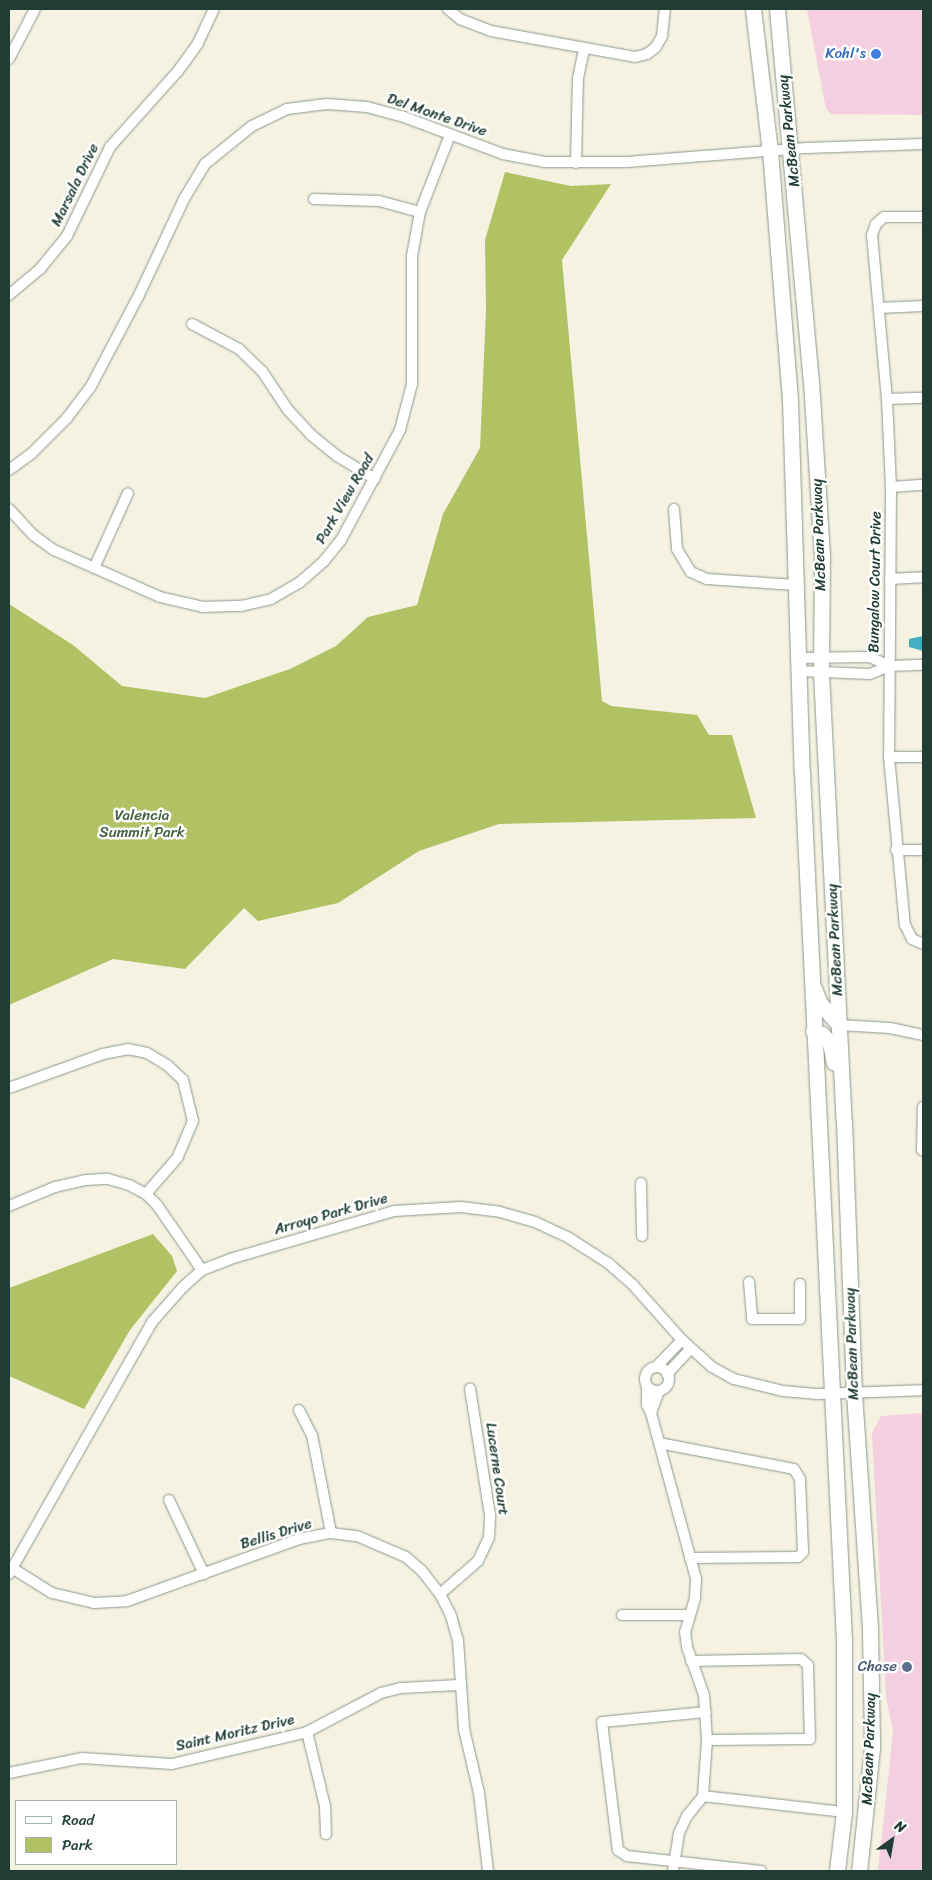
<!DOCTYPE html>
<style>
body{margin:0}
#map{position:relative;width:932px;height:1880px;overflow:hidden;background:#f5f2e2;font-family:Sriracha,sans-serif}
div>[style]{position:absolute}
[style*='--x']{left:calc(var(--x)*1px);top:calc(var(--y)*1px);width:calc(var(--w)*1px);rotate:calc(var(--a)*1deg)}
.built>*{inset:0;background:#f3cfdf}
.green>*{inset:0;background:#b1c265}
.water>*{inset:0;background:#43aec1}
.roads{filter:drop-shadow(0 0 1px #8a988b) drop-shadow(0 0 1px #8a988b)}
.minor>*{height:10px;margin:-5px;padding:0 5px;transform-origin:5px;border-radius:5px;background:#fff}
.minor>.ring{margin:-5px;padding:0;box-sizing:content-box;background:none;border:10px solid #fff;border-radius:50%}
.secondary>*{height:15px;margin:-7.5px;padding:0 7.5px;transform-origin:7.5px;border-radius:7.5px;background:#fff}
.dots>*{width:14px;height:14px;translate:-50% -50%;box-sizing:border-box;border:2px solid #fff;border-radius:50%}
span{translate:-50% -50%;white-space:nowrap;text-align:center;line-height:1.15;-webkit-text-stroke:5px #fff;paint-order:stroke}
.shop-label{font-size:15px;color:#366cbe}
.right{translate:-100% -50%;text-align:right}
.street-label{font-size:15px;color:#1f3d34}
.park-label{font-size:15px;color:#445e40}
.service-label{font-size:15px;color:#4e5e75}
.frame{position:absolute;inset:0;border:10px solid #1f3d34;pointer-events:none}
.legend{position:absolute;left:15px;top:1800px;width:162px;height:65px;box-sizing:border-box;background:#fff;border:1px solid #a5b1ae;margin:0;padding:6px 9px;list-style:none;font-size:15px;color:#1f3d34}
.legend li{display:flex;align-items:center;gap:10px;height:25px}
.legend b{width:25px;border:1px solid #a5b1ae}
.north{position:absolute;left:867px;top:1815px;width:50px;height:50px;-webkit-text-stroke:4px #fff;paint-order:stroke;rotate:32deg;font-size:14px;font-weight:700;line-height:20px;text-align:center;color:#1f3d34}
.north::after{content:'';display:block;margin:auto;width:18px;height:22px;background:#1f3d34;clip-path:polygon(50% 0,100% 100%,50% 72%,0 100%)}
</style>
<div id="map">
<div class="built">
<i style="clip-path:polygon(807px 9px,923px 9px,923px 115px,831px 114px,826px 109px)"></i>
<i style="clip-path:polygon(923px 1413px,923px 1871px,878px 1871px,893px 1732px,886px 1697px,872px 1433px,881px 1416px)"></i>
</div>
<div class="green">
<i style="clip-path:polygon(505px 172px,571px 186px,611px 184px,562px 260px,602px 701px,611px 706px,697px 715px,709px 735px,732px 735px,756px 818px,499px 824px,419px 851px,338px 903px,258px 921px,244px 908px,185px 969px,113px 959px,9px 1005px,9px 604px,73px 645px,122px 686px,205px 698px,290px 669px,336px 646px,368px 617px,417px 605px,443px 514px,480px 448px,486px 310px,485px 240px)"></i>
<i style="clip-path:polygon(153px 1234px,172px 1256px,177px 1271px,130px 1330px,84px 1409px,9px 1376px,9px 1288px)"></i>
</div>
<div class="water">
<i style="clip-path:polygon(923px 636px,923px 651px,909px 647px,909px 639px)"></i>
</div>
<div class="roads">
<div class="minor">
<i style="--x:448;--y:9;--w:16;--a:40"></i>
<i style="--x:460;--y:19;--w:33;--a:21"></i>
<i style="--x:491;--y:31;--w:146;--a:10.2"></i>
<i style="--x:635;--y:57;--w:12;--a:-14"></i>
<i style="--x:647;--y:54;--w:11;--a:-38"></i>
<i style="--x:656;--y:47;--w:13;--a:-61"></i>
<i style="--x:662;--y:36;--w:27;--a:-84"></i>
<i style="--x:9;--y:59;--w:56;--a:-62.5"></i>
<i style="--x:576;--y:163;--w:85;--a:-88.7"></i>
<i style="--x:578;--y:78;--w:30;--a:-78"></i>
<i style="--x:314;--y:199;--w:65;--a:1.8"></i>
<i style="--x:379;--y:201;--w:42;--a:15"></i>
<i style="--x:923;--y:217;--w:39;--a:180"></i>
<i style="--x:884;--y:217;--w:11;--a:139"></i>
<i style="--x:876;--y:224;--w:12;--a:110"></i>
<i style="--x:872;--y:235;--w:165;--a:84.8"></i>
<i style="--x:887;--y:399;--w:88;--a:87.4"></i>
<i style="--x:891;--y:487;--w:270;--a:90.4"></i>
<i style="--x:889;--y:757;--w:169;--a:84.6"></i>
<i style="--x:905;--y:925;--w:16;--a:63"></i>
<i style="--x:912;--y:939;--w:12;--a:24"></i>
<i style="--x:9;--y:295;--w:40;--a:-40"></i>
<i style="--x:40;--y:269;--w:43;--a:-50.7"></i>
<i style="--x:67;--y:236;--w:99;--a:-64.2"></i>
<i style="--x:110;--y:147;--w:102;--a:-48.2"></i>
<i style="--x:178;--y:71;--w:34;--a:-54"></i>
<i style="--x:198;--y:43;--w:38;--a:-65"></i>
<i style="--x:879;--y:308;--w:44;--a:-2.6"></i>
<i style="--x:192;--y:324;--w:53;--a:28"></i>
<i style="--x:239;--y:349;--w:32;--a:44"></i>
<i style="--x:262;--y:371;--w:47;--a:56.3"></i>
<i style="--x:288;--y:410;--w:33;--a:47"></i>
<i style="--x:310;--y:434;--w:35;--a:39"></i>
<i style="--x:337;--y:456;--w:44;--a:31.2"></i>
<i style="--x:887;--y:399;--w:36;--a:-2"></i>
<i style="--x:9;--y:470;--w:27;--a:-36"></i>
<i style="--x:31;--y:454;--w:51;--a:-45"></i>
<i style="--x:67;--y:418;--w:38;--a:-53"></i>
<i style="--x:90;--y:388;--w:105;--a:-62.2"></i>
<i style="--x:139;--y:295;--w:106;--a:-64.9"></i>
<i style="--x:184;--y:199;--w:41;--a:-59"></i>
<i style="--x:205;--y:164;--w:60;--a:-39"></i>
<i style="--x:252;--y:126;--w:39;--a:-26"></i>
<i style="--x:287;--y:109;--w:40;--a:-7.1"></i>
<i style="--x:327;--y:104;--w:40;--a:4.3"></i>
<i style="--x:367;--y:107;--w:38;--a:15"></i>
<i style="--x:404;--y:117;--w:106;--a:20.5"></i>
<i style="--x:503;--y:154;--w:43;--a:10.8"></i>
<i style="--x:545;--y:162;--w:82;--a:0"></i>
<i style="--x:627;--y:162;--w:180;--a:-4.5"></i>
<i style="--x:806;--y:148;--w:117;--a:-2"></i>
<i style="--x:891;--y:487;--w:32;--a:-4"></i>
<i style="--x:9;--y:509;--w:35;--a:47"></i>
<i style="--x:33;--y:535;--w:26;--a:36"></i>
<i style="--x:54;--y:550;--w:116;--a:23.9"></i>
<i style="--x:160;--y:597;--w:44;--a:13.1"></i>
<i style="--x:203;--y:607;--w:38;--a:-2"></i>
<i style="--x:241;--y:606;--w:31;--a:-13"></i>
<i style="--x:271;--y:599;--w:32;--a:-30"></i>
<i style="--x:299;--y:583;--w:33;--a:-41"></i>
<i style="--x:324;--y:561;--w:27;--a:-51"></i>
<i style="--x:341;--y:540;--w:125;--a:-61.8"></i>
<i style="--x:400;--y:430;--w:48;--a:-75.4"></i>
<i style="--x:412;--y:384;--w:128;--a:-90"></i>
<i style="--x:412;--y:256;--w:45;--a:-79.7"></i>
<i style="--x:420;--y:212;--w:83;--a:-68.7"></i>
<i style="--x:674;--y:509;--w:40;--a:85.7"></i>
<i style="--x:677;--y:549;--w:27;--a:59"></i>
<i style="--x:691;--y:572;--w:17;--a:24"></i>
<i style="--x:707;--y:579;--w:89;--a:3.9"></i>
<i style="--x:94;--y:568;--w:82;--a:-65.6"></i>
<i style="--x:890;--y:579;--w:33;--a:-3"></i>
<i style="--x:797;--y:658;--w:73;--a:-0.8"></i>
<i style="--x:870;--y:657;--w:21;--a:25"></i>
<i style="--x:798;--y:671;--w:72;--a:2.4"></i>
<i style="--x:870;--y:674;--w:21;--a:-23"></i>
<i style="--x:889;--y:666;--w:34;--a:-2"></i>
<i style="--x:889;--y:757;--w:34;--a:0"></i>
<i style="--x:896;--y:850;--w:27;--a:0"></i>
<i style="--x:839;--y:1025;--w:51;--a:3.4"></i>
<i style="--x:890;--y:1028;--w:34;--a:12"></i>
<i style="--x:9;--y:1088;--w:100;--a:-19.9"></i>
<i style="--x:103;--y:1054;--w:25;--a:-11"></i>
<i style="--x:128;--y:1049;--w:19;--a:12"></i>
<i style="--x:147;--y:1053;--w:23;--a:31"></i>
<i style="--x:167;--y:1065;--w:22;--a:43"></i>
<i style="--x:183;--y:1080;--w:42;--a:76.3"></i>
<i style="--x:193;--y:1121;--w:39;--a:113"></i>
<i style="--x:178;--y:1157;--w:49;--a:130.9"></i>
<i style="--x:922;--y:1150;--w:43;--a:-88.7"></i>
<i style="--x:641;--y:1183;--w:53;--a:88.9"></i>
<i style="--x:9;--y:1206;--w:50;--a:-22.4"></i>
<i style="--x:55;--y:1187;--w:32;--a:-13"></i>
<i style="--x:86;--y:1180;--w:22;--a:-3"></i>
<i style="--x:108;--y:1179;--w:22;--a:16"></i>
<i style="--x:129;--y:1185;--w:19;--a:28"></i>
<i style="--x:146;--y:1194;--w:16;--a:45"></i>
<i style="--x:157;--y:1205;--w:79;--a:55.3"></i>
<i style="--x:749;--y:1282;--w:37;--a:85"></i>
<i style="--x:752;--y:1319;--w:48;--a:0"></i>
<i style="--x:800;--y:1319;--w:35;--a:-90"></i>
<i style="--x:656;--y:1367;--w:37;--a:-46"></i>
<i class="ring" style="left:645px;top:1367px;width:14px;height:14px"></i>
<i style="--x:667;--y:1374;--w:35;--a:-47"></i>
<i style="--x:647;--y:1386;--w:19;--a:90"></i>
<i style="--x:647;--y:1405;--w:9;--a:63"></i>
<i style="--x:651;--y:1413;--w:172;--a:74.8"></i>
<i style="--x:696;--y:1579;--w:19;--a:93"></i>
<i style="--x:695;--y:1598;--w:35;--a:106"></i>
<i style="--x:685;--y:1632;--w:15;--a:82"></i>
<i style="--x:687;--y:1647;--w:51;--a:70.5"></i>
<i style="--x:704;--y:1695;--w:45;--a:86.2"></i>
<i style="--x:707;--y:1740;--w:56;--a:94.1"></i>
<i style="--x:703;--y:1796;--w:142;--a:6.5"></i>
<i style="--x:299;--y:1410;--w:28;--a:63"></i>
<i style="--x:312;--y:1435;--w:100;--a:79"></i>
<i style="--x:651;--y:1413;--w:23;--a:-70"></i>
<i style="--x:659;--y:1443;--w:137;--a:10.9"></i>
<i style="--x:794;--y:1469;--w:12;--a:59"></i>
<i style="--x:800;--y:1479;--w:73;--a:87.6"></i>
<i style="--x:803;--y:1552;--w:7;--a:135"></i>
<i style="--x:798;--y:1557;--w:108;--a:179.5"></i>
<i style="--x:169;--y:1500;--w:82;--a:64.7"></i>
<i style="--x:12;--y:1568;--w:47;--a:32"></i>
<i style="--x:52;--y:1593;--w:43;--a:13.4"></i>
<i style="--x:94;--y:1603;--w:33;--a:-3"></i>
<i style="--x:127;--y:1601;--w:183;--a:-19.8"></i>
<i style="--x:299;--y:1539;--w:33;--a:-11"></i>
<i style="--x:331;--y:1533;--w:26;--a:7"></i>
<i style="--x:357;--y:1536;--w:53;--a:23.2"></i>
<i style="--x:406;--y:1557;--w:21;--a:41"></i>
<i style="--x:422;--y:1571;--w:29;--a:52"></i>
<i style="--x:440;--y:1594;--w:25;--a:63"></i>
<i style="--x:451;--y:1616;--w:25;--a:74"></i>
<i style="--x:458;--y:1640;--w:89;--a:86.1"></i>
<i style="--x:464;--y:1729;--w:66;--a:76.8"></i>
<i style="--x:479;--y:1793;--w:79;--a:83.4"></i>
<i style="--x:9;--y:1574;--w:291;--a:-60.4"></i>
<i style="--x:153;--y:1321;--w:45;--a:-48.6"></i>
<i style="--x:183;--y:1287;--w:25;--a:-42"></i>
<i style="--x:202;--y:1270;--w:30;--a:-21"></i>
<i style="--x:230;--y:1259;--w:171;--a:-16.3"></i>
<i style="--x:394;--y:1211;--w:67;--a:-3.4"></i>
<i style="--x:461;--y:1207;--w:39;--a:7"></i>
<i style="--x:500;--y:1212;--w:36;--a:16"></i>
<i style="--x:535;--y:1222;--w:38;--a:25"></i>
<i style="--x:569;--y:1238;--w:46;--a:32.7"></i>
<i style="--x:608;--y:1263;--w:33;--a:41"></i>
<i style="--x:633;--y:1285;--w:74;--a:48.3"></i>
<i style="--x:682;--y:1340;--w:40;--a:42"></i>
<i style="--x:712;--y:1367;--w:25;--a:29"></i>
<i style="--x:734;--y:1379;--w:50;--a:13.8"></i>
<i style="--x:783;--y:1391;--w:33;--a:5"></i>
<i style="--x:816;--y:1394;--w:107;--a:-2.1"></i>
<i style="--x:440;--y:1594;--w:50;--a:-41"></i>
<i style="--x:478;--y:1561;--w:26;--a:-65"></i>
<i style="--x:489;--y:1537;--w:22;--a:-87"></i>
<i style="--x:490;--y:1515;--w:128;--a:-99"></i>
<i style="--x:622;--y:1615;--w:67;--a:0"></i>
<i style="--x:691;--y:1661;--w:110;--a:-1"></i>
<i style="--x:801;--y:1659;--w:9;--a:41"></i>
<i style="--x:808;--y:1665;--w:74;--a:88.5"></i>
<i style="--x:810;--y:1739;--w:103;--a:179.4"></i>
<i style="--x:706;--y:1712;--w:104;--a:174.5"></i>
<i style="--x:602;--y:1722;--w:129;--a:82.9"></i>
<i style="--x:618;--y:1850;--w:11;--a:34"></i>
<i style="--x:627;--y:1856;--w:135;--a:6.4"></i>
<i style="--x:307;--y:1732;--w:76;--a:76.3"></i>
<i style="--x:325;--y:1806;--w:28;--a:88"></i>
<i style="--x:9;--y:1773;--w:75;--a:-11.6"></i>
<i style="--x:82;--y:1758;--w:90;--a:3.8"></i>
<i style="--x:172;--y:1764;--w:139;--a:-13.3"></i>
<i style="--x:307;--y:1732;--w:84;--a:-27.8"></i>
<i style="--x:381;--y:1693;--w:21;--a:-14"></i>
<i style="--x:401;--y:1688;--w:58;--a:-3"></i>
<i style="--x:673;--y:1871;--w:38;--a:-81"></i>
<i style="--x:679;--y:1833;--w:19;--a:-65"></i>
<i style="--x:687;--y:1816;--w:26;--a:-51"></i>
</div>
<div class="secondary">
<i style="--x:753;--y:9;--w:143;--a:83.2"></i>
<i style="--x:770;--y:151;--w:250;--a:85.4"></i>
<i style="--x:790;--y:400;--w:372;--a:88.2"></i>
<i style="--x:802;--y:772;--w:868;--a:87.23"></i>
<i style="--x:844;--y:1639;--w:173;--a:90"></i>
<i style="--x:844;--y:1812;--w:59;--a:96.8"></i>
<i style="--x:777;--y:9;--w:374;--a:84.8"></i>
<i style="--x:811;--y:381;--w:173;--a:86.4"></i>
<i style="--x:822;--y:554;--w:119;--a:90.5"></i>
<i style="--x:821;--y:673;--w:449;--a:87.1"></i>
<i style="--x:844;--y:1121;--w:272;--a:87.9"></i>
<i style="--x:854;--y:1393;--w:237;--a:86.1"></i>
<i style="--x:870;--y:1629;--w:119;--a:89"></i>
<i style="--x:872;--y:1748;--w:124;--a:96"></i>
<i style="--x:814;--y:988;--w:15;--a:70"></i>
<i style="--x:819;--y:1002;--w:30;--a:49"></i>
<i style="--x:813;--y:1031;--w:9;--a:18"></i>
<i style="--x:822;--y:1034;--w:12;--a:48"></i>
<i style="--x:830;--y:1043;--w:20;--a:79"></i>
</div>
</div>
<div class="dots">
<i style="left:876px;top:54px;background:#3f7fe0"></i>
<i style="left:907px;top:1667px;background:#5c6f8a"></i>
</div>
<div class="shop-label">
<span class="right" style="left:866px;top:54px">Kohl's</span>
</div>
<div class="street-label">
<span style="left:437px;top:115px;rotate:19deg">Del Monte Drive</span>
<span style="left:789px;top:131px;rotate:-96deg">McBean Parkway</span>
<span style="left:75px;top:185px;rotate:-64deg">Marsala Drive</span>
<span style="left:345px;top:499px;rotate:-60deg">Park View Road</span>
<span style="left:819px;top:535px;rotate:-92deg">McBean Parkway</span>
<span style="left:875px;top:582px;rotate:-89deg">Bungalow Court Drive</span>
<span style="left:835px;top:940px;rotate:-93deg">McBean Parkway</span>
<span style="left:331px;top:1214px;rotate:-16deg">Arroyo Park Drive</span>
<span style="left:852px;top:1344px;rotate:-92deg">McBean Parkway</span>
<span style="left:497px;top:1469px;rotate:82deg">Lucerne Court</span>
<span style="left:276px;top:1534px;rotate:-17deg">Bellis Drive</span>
<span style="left:235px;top:1733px;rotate:-13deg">Saint Moritz Drive</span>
<span style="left:869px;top:1749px;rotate:-88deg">McBean Parkway</span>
</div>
<div class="park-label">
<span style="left:142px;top:824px">Valencia<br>Summit Park</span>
</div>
<div class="service-label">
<span class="right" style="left:897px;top:1667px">Chase</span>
</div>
<div class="frame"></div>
<ul class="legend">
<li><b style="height:6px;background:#fff"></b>Road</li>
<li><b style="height:14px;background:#b1c265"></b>Park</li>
</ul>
<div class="north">N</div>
</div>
